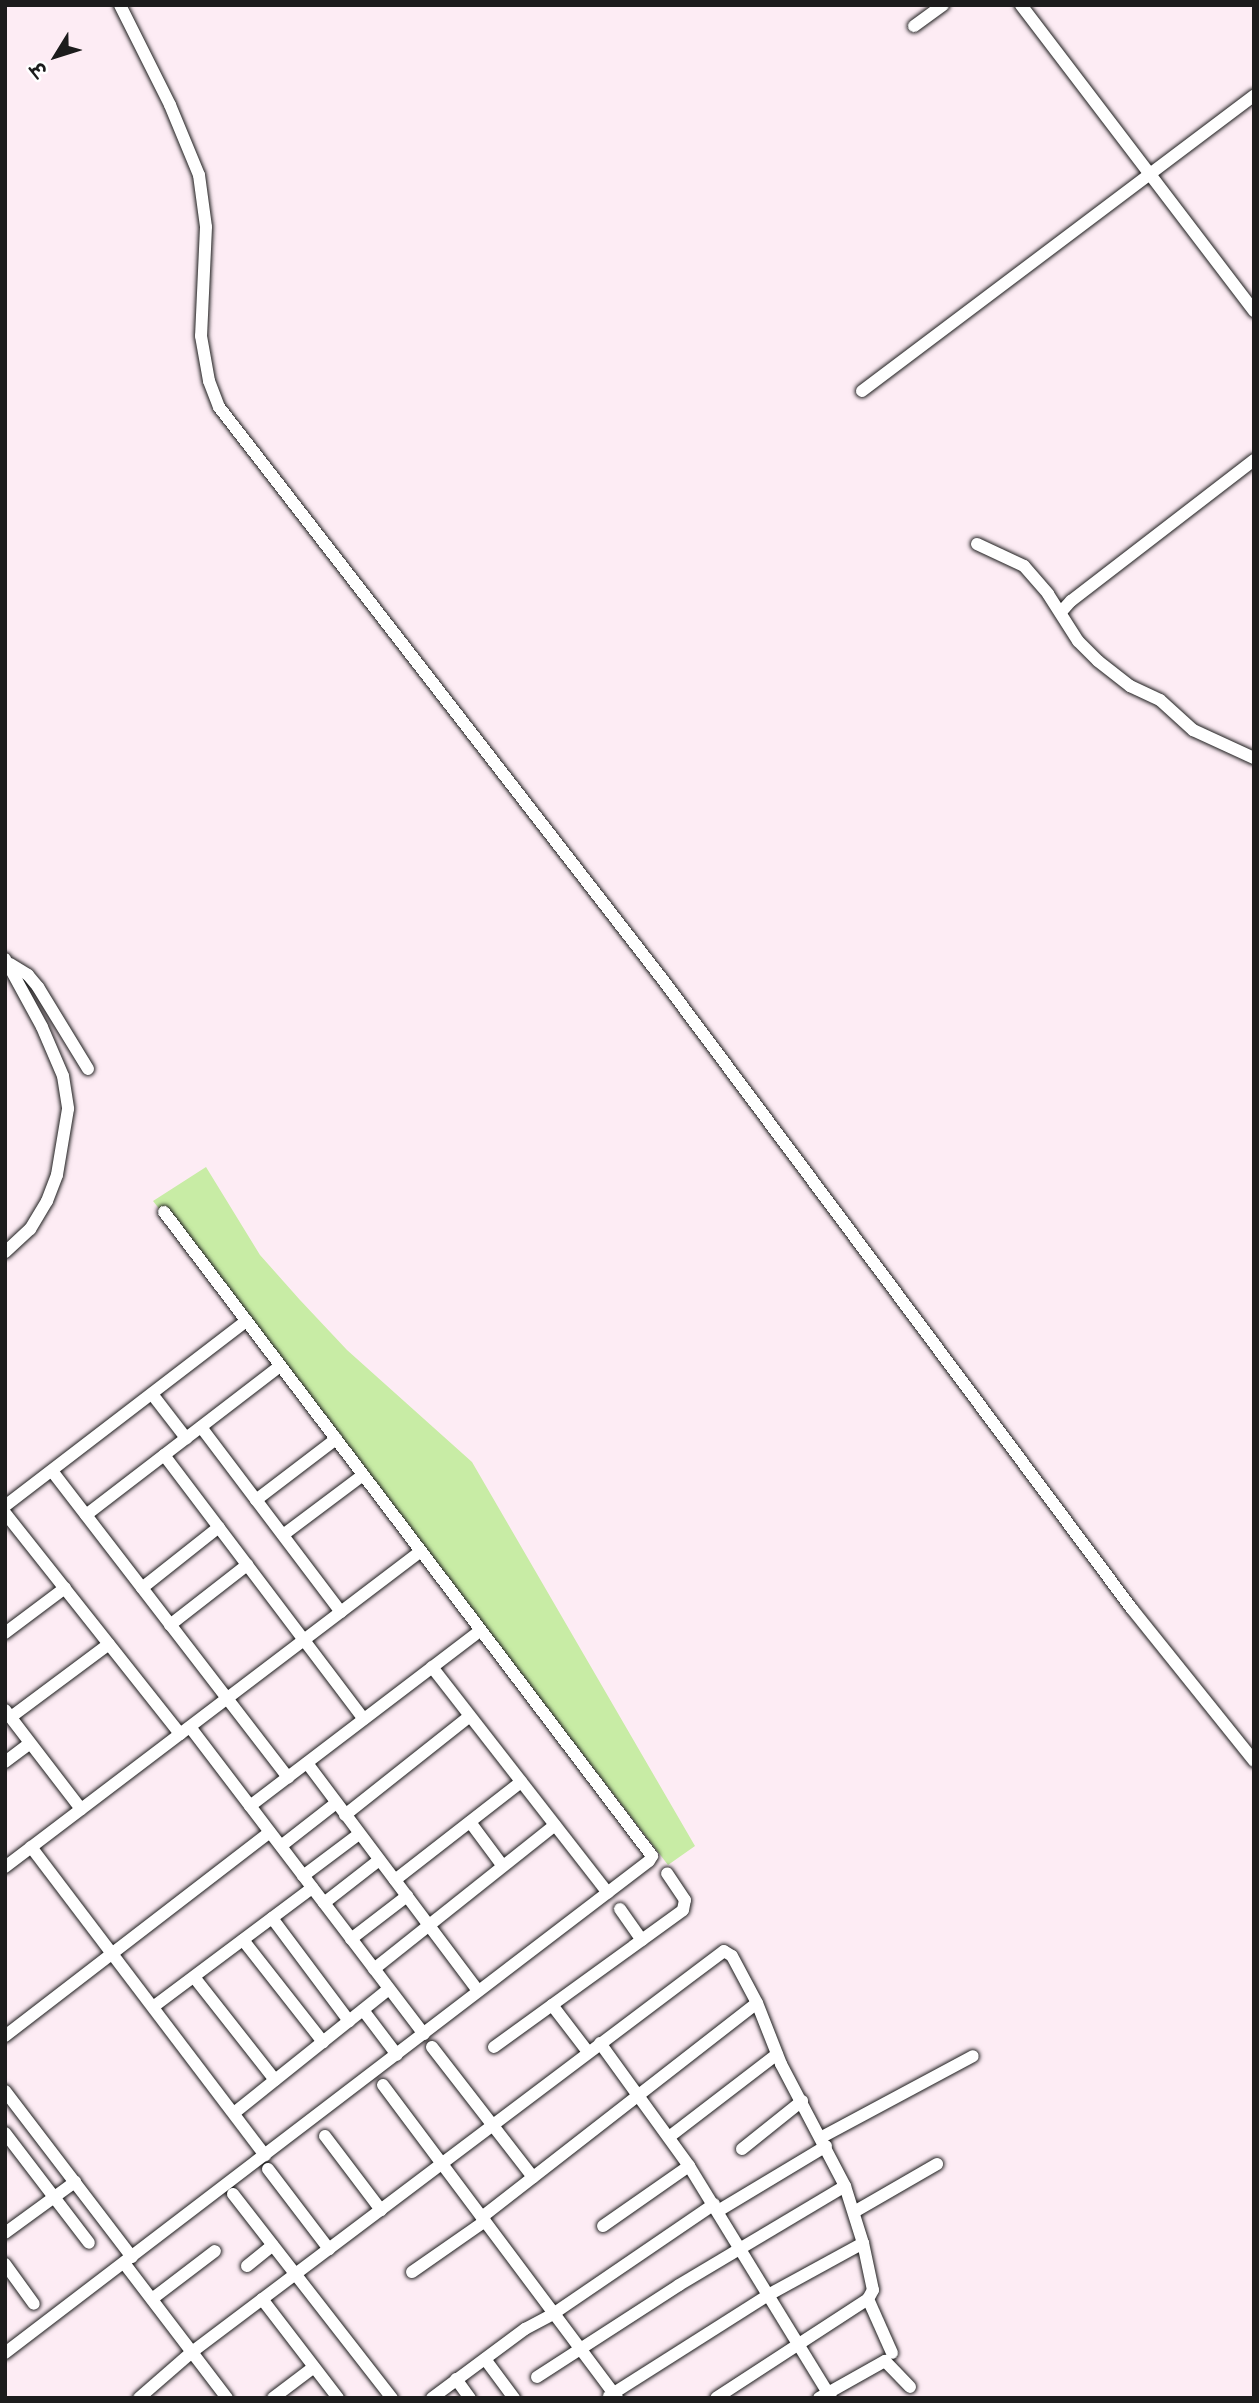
<!DOCTYPE html>
<meta charset="utf-8">
<style>
body{margin:0}
#map{position:relative;width:1259px;height:2403px;overflow:hidden;background:#fdecf4;font-family:Sriracha,"Playpen Sans Deva",sans-serif}
div>[style]{position:absolute}
[style*='--x']{left:calc(var(--x)*1px);top:calc(var(--y)*1px);width:calc(var(--w)*1px);rotate:calc(var(--a)*1deg)}
.green>*{inset:0;background:#c8eca5}
.roads{filter:drop-shadow(0 0 2px #1c1c1c) drop-shadow(0 0 2px #1c1c1c)}
.minor>*{height:12px;margin:-6px;padding:0 6px;transform-origin:6px;border-radius:6px;background:#fff}
span{translate:-50% -50%;white-space:nowrap;text-align:center;line-height:1.15;-webkit-text-stroke:5px #fff;paint-order:stroke}
.frame{position:absolute;inset:0;border:7px solid #1c1c1c;pointer-events:none}
.north{position:absolute;left:21px;top:21px;width:70px;height:70px;-webkit-text-stroke:5px #fff;paint-order:stroke;rotate:232deg;font-size:19px;font-weight:700;line-height:28px;text-align:center;color:#1c1c1c}
.north::after{content:'';display:block;margin:auto;width:24px;height:32px;background:#1c1c1c;clip-path:polygon(50% 0,100% 100%,50% 72%,0 100%)}
</style>
<div id="map">
<div class="green">
<i style="clip-path:polygon(206px 1167px,260px 1255px,300px 1300px,347px 1350px,472px 1462px,695px 1846px,668px 1865px,313px 1404px,153px 1201px)"></i>
</div>
<div class="roads">
<div class="minor">
<i style="--x:120;--y:5;--w:112;--a:63.4"></i>
<i style="--x:170;--y:105;--w:76;--a:67.5"></i>
<i style="--x:199;--y:175;--w:52;--a:82.3"></i>
<i style="--x:206;--y:227;--w:109;--a:92.6"></i>
<i style="--x:201;--y:336;--w:46;--a:79.9"></i>
<i style="--x:209;--y:381;--w:28;--a:69"></i>
<i style="--x:219;--y:407;--w:725;--a:52.23"></i>
<i style="--x:663;--y:980;--w:785;--a:53.29"></i>
<i style="--x:1132;--y:1609;--w:195;--a:51.2"></i>
<i style="--x:1021;--y:5;--w:385;--a:52.7"></i>
<i style="--x:914;--y:26;--w:36;--a:-36"></i>
<i style="--x:862;--y:391;--w:491;--a:-37"></i>
<i style="--x:977;--y:544;--w:52;--a:25.1"></i>
<i style="--x:1024;--y:566;--w:37;--a:49"></i>
<i style="--x:1048;--y:594;--w:56;--a:57.4"></i>
<i style="--x:1078;--y:641;--w:28;--a:45"></i>
<i style="--x:1098;--y:661;--w:41;--a:38"></i>
<i style="--x:1130;--y:686;--w:33;--a:25"></i>
<i style="--x:1160;--y:700;--w:45;--a:42.3"></i>
<i style="--x:1193;--y:730;--w:67;--a:24.7"></i>
<i style="--x:1061;--y:612;--w:15;--a:-48"></i>
<i style="--x:1071;--y:601;--w:231;--a:-37.6"></i>
<i style="--x:5;--y:959;--w:77;--a:61.4"></i>
<i style="--x:42;--y:1027;--w:53;--a:66.8"></i>
<i style="--x:63;--y:1076;--w:33;--a:81"></i>
<i style="--x:68;--y:1109;--w:67;--a:99.5"></i>
<i style="--x:57;--y:1175;--w:28;--a:111"></i>
<i style="--x:47;--y:1201;--w:33;--a:121"></i>
<i style="--x:30;--y:1229;--w:34;--a:137"></i>
<i style="--x:10;--y:964;--w:21;--a:31"></i>
<i style="--x:28;--y:975;--w:16;--a:50"></i>
<i style="--x:38;--y:987;--w:96;--a:58.6"></i>
<i style="--x:152;--y:1394;--w:56;--a:52.3"></i>
<i style="--x:201;--y:1427;--w:232;--a:52.9"></i>
<i style="--x:164;--y:1455;--w:331;--a:52.9"></i>
<i style="--x:52;--y:1471;--w:387;--a:52.4"></i>
<i style="--x:256;--y:1500;--w:101;--a:-37.3"></i>
<i style="--x:5;--y:1506;--w:304;--a:-37.5"></i>
<i style="--x:5;--y:1513;--w:282;--a:51.6"></i>
<i style="--x:86;--y:1515;--w:245;--a:-37.5"></i>
<i style="--x:283;--y:1535;--w:100;--a:-36.9"></i>
<i style="--x:142;--y:1588;--w:98;--a:-38.4"></i>
<i style="--x:170;--y:1625;--w:98;--a:-37.9"></i>
<i style="--x:5;--y:1633;--w:75;--a:-36.9"></i>
<i style="--x:432;--y:1667;--w:286;--a:52.1"></i>
<i style="--x:5;--y:1710;--w:125;--a:52.5"></i>
<i style="--x:11;--y:1717;--w:122;--a:-36.7"></i>
<i style="--x:190;--y:1727;--w:386;--a:52.7"></i>
<i style="--x:5;--y:1762;--w:31;--a:-37"></i>
<i style="--x:307;--y:1763;--w:285;--a:53.1"></i>
<i style="--x:250;--y:1806;--w:290;--a:-37.3"></i>
<i style="--x:345;--y:1815;--w:159;--a:-38.4"></i>
<i style="--x:470;--y:1822;--w:54;--a:53.3"></i>
<i style="--x:281;--y:1846;--w:70;--a:-38"></i>
<i style="--x:31;--y:1847;--w:387;--a:52.8"></i>
<i style="--x:5;--y:1867;--w:522;--a:-37.22"></i>
<i style="--x:303;--y:1876;--w:70;--a:-36.9"></i>
<i style="--x:395;--y:1880;--w:160;--a:-37.9"></i>
<i style="--x:324;--y:1903;--w:70;--a:-38"></i>
<i style="--x:620;--y:1909;--w:38;--a:55"></i>
<i style="--x:272;--y:1918;--w:129;--a:53.2"></i>
<i style="--x:351;--y:1939;--w:71;--a:-37.5"></i>
<i style="--x:243;--y:1940;--w:130;--a:51.9"></i>
<i style="--x:374;--y:1969;--w:231;--a:-38.5"></i>
<i style="--x:194;--y:1977;--w:131;--a:51.8"></i>
<i style="--x:552;--y:2005;--w:59;--a:52.5"></i>
<i style="--x:153;--y:2007;--w:199;--a:-36.8"></i>
<i style="--x:363;--y:2010;--w:56;--a:52.9"></i>
<i style="--x:5;--y:2036;--w:334;--a:-37.6"></i>
<i style="--x:600;--y:2043;--w:152;--a:54.1"></i>
<i style="--x:689;--y:2166;--w:272;--a:58.5"></i>
<i style="--x:432;--y:2047;--w:165;--a:52.2"></i>
<i style="--x:494;--y:2047;--w:233;--a:-35.9"></i>
<i style="--x:683;--y:1910;--w:10;--a:-79"></i>
<i style="--x:685;--y:1900;--w:32;--a:-124"></i>
<i style="--x:383;--y:2085;--w:391;--a:53.2"></i>
<i style="--x:5;--y:2091;--w:209;--a:52.6"></i>
<i style="--x:234;--y:2113;--w:198;--a:-38.7"></i>
<i style="--x:5;--y:2133;--w:138;--a:52.6"></i>
<i style="--x:325;--y:2136;--w:93;--a:52.9"></i>
<i style="--x:669;--y:2137;--w:136;--a:-37.5"></i>
<i style="--x:822;--y:2137;--w:171;--a:-28.2"></i>
<i style="--x:742;--y:2149;--w:77;--a:-38.7"></i>
<i style="--x:268;--y:2169;--w:101;--a:52.7"></i>
<i style="--x:233;--y:2194;--w:259;--a:52.1"></i>
<i style="--x:718;--y:2211;--w:126;--a:-31"></i>
<i style="--x:854;--y:2212;--w:96;--a:-30"></i>
<i style="--x:482;--y:2217;--w:348;--a:-37.9"></i>
<i style="--x:603;--y:2226;--w:105;--a:-34.9"></i>
<i style="--x:5;--y:2233;--w:87;--a:-36.1"></i>
<i style="--x:124;--y:2263;--w:170;--a:52.7"></i>
<i style="--x:5;--y:2264;--w:49;--a:54.1"></i>
<i style="--x:247;--y:2266;--w:33;--a:-39"></i>
<i style="--x:412;--y:2272;--w:89;--a:-34.9"></i>
<i style="--x:152;--y:2299;--w:79;--a:-37.3"></i>
<i style="--x:262;--y:2299;--w:125;--a:52.5"></i>
<i style="--x:868;--y:2299;--w:59;--a:66"></i>
<i style="--x:5;--y:2353;--w:810;--a:-37.38"></i>
<i style="--x:649;--y:1861;--w:6;--a:-59"></i>
<i style="--x:652;--y:1856;--w:808;--a:-127.15"></i>
<i style="--x:485;--y:2359;--w:49;--a:53.4"></i>
<i style="--x:537;--y:2377;--w:169;--a:-32.9"></i>
<i style="--x:679;--y:2285;--w:193;--a:-30.8"></i>
<i style="--x:456;--y:2379;--w:24;--a:54"></i>
<i style="--x:609;--y:2396;--w:191;--a:-32.4"></i>
<i style="--x:770;--y:2294;--w:106;--a:-28.7"></i>
<i style="--x:139;--y:2398;--w:70;--a:-41"></i>
<i style="--x:192;--y:2352;--w:666;--a:-37.01"></i>
<i style="--x:724;--y:1951;--w:9;--a:32"></i>
<i style="--x:732;--y:1956;--w:53;--a:62"></i>
<i style="--x:757;--y:2003;--w:66;--a:68.5"></i>
<i style="--x:781;--y:2064;--w:138;--a:62.3"></i>
<i style="--x:845;--y:2186;--w:60;--a:72.5"></i>
<i style="--x:863;--y:2243;--w:48;--a:78"></i>
<i style="--x:873;--y:2290;--w:10;--a:119"></i>
<i style="--x:868;--y:2299;--w:181;--a:146.9"></i>
<i style="--x:273;--y:2398;--w:51;--a:-37.1"></i>
<i style="--x:432;--y:2398;--w:116;--a:-36.6"></i>
<i style="--x:525;--y:2329;--w:32;--a:-28"></i>
<i style="--x:553;--y:2314;--w:195;--a:-34.3"></i>
<i style="--x:819;--y:2398;--w:76;--a:-29.3"></i>
<i style="--x:885;--y:2361;--w:36;--a:46"></i>
</div>
</div>
<div class="frame"></div>
<div class="north">उ</div>
</div>
